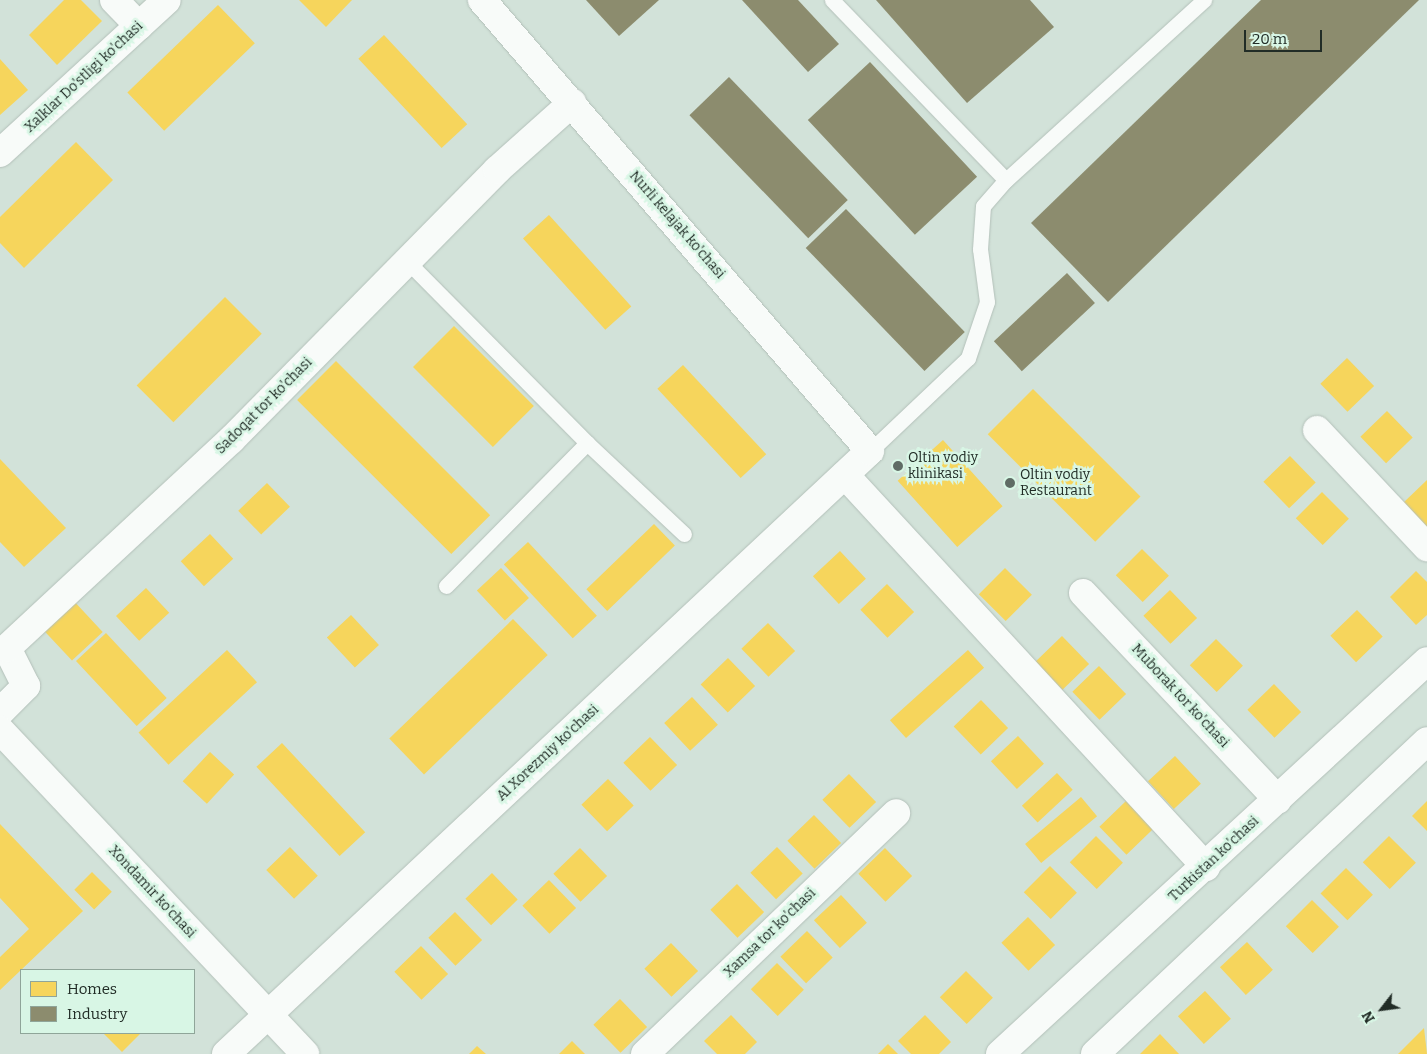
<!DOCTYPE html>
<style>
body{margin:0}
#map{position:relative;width:1427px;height:1054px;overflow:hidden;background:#d2e2d9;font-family:Bitter,serif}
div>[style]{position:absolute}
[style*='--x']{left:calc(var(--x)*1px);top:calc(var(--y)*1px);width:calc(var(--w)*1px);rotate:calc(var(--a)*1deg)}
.homes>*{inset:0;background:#f6d55c;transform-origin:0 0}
.industry>*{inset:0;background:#8c8c6e;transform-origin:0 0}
.roads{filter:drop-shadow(0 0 1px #b3c0b9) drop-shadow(0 0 1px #b3c0b9)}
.lane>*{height:15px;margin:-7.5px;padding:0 7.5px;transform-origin:7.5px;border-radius:7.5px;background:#f8fbf9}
.street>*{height:28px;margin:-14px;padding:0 14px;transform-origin:14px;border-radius:14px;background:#f8fbf9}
.dots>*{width:14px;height:14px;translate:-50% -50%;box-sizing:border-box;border:2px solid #d8f6e5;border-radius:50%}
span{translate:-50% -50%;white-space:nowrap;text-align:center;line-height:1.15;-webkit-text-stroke:5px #d8f6e5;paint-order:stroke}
.street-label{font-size:14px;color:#212c26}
.poi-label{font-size:14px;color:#212c26}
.left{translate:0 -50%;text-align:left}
.legend{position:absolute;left:20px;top:969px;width:175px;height:65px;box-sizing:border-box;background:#d8f6e5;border:1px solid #8fa599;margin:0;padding:6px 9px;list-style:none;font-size:15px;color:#212c26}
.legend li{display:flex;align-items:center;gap:10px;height:25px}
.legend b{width:25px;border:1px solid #8fa599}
.north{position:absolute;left:1357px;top:984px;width:50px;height:50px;-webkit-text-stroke:4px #d8f6e5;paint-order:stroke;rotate:240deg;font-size:14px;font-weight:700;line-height:20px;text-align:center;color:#212c26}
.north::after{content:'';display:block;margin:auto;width:18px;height:22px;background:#212c26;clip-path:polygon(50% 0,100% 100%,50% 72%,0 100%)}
.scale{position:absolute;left:1244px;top:30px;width:78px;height:22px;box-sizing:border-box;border:2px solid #212c26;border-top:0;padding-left:6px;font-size:15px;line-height:18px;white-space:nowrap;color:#212c26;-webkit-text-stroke:4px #d8f6e5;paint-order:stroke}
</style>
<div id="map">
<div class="homes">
<i style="clip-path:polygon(64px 0,81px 0,102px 21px,57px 65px,29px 35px)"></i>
<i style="clip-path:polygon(299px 0,352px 0,326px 27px)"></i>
<i style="left:218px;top:5px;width:53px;height:126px;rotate:46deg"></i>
<i style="left:384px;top:35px;width:122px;height:35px;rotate:47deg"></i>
<i style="clip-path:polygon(0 59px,28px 90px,0 115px)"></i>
<i style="clip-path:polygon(76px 142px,113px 180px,24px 268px,0 243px,0 217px)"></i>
<i style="left:549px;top:215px;width:123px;height:35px;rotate:48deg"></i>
<i style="left:225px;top:297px;width:52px;height:125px;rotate:45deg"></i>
<i style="left:454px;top:326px;width:113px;height:58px;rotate:45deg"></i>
<i style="left:1347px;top:358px;width:39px;height:37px;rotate:46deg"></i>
<i style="left:336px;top:361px;width:218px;height:55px;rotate:45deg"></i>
<i style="left:683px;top:365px;width:122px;height:35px;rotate:47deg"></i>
<i style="left:1033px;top:389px;width:152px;height:64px;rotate:45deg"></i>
<i style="left:1387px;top:411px;width:37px;height:37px;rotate:46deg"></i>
<i style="left:943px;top:440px;width:89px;height:61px;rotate:48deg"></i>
<i style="left:1290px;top:456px;width:37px;height:37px;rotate:46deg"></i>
<i style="clip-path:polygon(0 459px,66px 528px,24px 567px,0 542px)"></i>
<i style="clip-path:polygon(1427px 480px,1427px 528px,1403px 503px)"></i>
<i style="left:267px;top:483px;width:33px;height:40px;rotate:46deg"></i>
<i style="left:1322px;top:492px;width:38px;height:37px;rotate:45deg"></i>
<i style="left:654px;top:524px;width:30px;height:94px;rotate:46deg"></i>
<i style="left:210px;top:534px;width:34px;height:40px;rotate:47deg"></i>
<i style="left:528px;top:542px;width:101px;height:33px;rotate:47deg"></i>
<i style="left:1142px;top:549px;width:38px;height:37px;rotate:45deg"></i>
<i style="left:840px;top:551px;width:38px;height:37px;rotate:47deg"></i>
<i style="left:501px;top:568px;width:41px;height:33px;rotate:47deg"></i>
<i style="left:1005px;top:568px;width:38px;height:37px;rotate:45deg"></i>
<i style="clip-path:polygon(1416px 571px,1427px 582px,1427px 615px,1416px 625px,1390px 597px)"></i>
<i style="left:887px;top:584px;width:39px;height:37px;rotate:46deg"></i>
<i style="left:146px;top:588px;width:34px;height:41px;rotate:47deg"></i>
<i style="left:1170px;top:590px;width:39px;height:37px;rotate:46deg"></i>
<i style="left:72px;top:599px;width:45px;height:42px;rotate:47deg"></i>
<i style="left:1357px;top:610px;width:37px;height:37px;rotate:46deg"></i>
<i style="left:351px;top:615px;width:41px;height:33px;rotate:47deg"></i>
<i style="left:513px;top:619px;width:50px;height:172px;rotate:46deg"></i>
<i style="left:768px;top:623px;width:39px;height:37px;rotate:46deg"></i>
<i style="left:106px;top:633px;width:89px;height:41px;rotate:47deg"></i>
<i style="left:1062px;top:636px;width:39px;height:37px;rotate:46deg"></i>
<i style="left:1216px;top:639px;width:38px;height:37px;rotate:45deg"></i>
<i style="left:227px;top:650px;width:44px;height:121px;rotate:47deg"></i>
<i style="left:968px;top:650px;width:24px;height:105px;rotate:48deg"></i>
<i style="left:728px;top:658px;width:39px;height:38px;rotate:46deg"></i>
<i style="left:1099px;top:666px;width:39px;height:37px;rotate:46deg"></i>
<i style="left:1274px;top:684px;width:39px;height:37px;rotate:46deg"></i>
<i style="left:692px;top:697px;width:38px;height:38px;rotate:47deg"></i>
<i style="left:981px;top:700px;width:39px;height:38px;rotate:46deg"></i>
<i style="left:1018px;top:736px;width:38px;height:37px;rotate:47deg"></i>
<i style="left:650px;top:737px;width:39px;height:37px;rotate:46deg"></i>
<i style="left:282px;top:743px;width:122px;height:35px;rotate:47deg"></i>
<i style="left:210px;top:752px;width:33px;height:40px;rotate:43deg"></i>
<i style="left:1175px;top:756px;width:38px;height:37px;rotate:47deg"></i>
<i style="left:1057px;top:773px;width:23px;height:48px;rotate:47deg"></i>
<i style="left:849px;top:774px;width:39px;height:37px;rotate:46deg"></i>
<i style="left:608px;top:779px;width:37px;height:37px;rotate:46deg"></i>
<i style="left:1081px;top:797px;width:25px;height:73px;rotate:50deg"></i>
<i style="left:1126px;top:801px;width:39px;height:37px;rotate:46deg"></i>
<i style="clip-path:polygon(1427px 801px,1427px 831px,1412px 816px)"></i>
<i style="left:814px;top:815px;width:39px;height:37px;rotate:46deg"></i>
<i style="clip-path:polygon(0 824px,83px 911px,0 990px,0 957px,29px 929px,0 898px)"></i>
<i style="left:1096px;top:836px;width:38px;height:37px;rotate:45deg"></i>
<i style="left:1389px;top:836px;width:38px;height:37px;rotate:45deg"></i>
<i style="left:290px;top:847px;width:40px;height:33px;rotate:46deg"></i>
<i style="left:777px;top:847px;width:37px;height:37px;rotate:46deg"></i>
<i style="left:580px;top:848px;width:39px;height:37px;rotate:46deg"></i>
<i style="left:885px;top:848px;width:39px;height:37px;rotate:46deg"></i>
<i style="left:1050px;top:866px;width:38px;height:37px;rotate:45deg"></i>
<i style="left:1346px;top:868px;width:38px;height:36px;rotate:45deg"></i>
<i style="left:92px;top:872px;width:28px;height:25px;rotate:45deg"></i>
<i style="left:492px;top:873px;width:37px;height:37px;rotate:46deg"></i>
<i style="left:549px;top:880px;width:39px;height:37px;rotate:46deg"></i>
<i style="left:737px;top:884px;width:39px;height:37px;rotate:46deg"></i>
<i style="left:841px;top:895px;width:38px;height:37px;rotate:47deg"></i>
<i style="left:1312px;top:900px;width:38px;height:37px;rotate:45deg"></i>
<i style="left:455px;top:912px;width:39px;height:37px;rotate:46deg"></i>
<i style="left:1028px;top:917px;width:39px;height:37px;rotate:46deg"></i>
<i style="left:807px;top:931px;width:37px;height:37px;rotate:46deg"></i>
<i style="left:1247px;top:942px;width:38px;height:37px;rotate:47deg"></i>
<i style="left:671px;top:943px;width:39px;height:37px;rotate:46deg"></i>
<i style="left:421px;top:946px;width:39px;height:37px;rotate:46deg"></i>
<i style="left:777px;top:963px;width:38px;height:37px;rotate:45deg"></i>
<i style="left:966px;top:971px;width:38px;height:37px;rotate:45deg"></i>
<i style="left:1205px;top:991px;width:38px;height:37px;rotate:47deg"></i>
<i style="left:620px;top:999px;width:39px;height:37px;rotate:46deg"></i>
<i style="clip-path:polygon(731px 1015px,757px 1042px,745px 1054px,717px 1054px,704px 1041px)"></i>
<i style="clip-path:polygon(925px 1015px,951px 1042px,939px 1054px,911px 1054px,898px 1041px)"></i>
<i style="clip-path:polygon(1424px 1028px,1427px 1054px,1398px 1054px)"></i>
<i style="clip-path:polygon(103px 1033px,141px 1033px,122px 1052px)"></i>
<i style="clip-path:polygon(1160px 1034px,1179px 1054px,1140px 1054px)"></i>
<i style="clip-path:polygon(572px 1041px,585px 1054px,559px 1054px)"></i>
<i style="clip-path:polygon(888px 1044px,898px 1054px,878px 1054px)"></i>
<i style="clip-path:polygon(477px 1046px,486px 1054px,469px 1054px)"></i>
</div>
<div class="industry">
<i style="clip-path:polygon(586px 0,659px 0,619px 36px)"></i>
<i style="clip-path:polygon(742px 0,798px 0,839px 44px,808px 72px)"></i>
<i style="clip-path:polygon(876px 0,1030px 0,1054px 27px,967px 103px)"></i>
<i style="clip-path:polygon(1261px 0,1419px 0,1108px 302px,1031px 223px)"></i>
<i style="left:870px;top:62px;width:157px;height:85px;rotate:47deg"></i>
<i style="left:729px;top:77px;width:171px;height:55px;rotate:46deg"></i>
<i style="left:846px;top:209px;width:171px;height:56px;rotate:46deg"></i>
<i style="left:1067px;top:273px;width:41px;height:100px;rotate:47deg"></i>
</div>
<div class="roads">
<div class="lane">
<i style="--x:832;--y:0;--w:250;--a:46"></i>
<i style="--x:407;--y:261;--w:256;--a:45.3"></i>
<i style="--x:587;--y:443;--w:133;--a:43.2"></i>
<i style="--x:870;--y:451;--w:135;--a:-43.5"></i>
<i style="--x:968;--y:358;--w:59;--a:-71.3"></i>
<i style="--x:987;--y:302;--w:53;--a:-97.5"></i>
<i style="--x:980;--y:249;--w:43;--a:-86"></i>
<i style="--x:983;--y:206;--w:35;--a:-49"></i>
<i style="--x:1006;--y:180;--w:268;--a:-42.3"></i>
<i style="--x:446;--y:586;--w:201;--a:-45.4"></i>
</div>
<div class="street">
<i style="--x:114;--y:0;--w:36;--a:46"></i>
<i style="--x:0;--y:153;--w:226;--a:-42.5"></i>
<i style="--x:1317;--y:430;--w:161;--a:46.8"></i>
<i style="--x:845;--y:475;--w:533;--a:47.36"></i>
<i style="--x:1083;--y:593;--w:284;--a:46.7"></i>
<i style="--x:0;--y:712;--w:37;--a:-45"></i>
<i style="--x:26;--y:686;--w:42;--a:-116.6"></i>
<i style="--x:7;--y:648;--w:306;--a:-42.9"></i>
<i style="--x:231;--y:440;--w:379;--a:-45.4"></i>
<i style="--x:497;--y:170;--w:101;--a:-41.8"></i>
<i style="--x:0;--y:730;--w:445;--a:46.7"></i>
<i style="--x:226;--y:1054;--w:882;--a:-43.12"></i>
<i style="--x:870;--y:451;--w:595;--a:-130.71"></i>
<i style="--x:645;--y:1054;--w:348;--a:-43.8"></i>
<i style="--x:1000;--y:1054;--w:580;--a:-42.63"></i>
<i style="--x:1095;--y:1054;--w:456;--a:-43.3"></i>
</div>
</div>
<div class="dots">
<i style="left:898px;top:466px;background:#5f6c65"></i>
<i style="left:1010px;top:483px;background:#5f6c65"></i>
</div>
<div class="street-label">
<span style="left:84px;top:77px;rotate:-43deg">Xalklar Do'stligi ko'chasi</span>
<span style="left:677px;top:225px;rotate:49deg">Nurli kelajak ko'chasi</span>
<span style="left:264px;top:406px;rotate:-45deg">Sadoqat tor ko'chasi</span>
<span style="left:1180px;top:696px;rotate:47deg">Muborak tor ko'chasi</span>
<span style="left:548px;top:753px;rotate:-43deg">Al Xorezmiy ko'chasi</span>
<span style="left:1214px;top:859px;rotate:-43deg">Turkistan ko'chasi</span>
<span style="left:152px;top:892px;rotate:47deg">Xondamir ko'chasi</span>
<span style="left:770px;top:933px;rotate:-44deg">Xamsa tor ko'chasi</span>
</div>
<div class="poi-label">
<span class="left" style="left:908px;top:466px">Oltin vodiy<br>klinikasi</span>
<span class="left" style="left:1020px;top:483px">Oltin vodiy<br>Restaurant</span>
</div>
<ul class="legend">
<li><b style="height:14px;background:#f6d55c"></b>Homes</li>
<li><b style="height:14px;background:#8c8c6e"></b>Industry</li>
</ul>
<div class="north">N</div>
<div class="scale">20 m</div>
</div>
